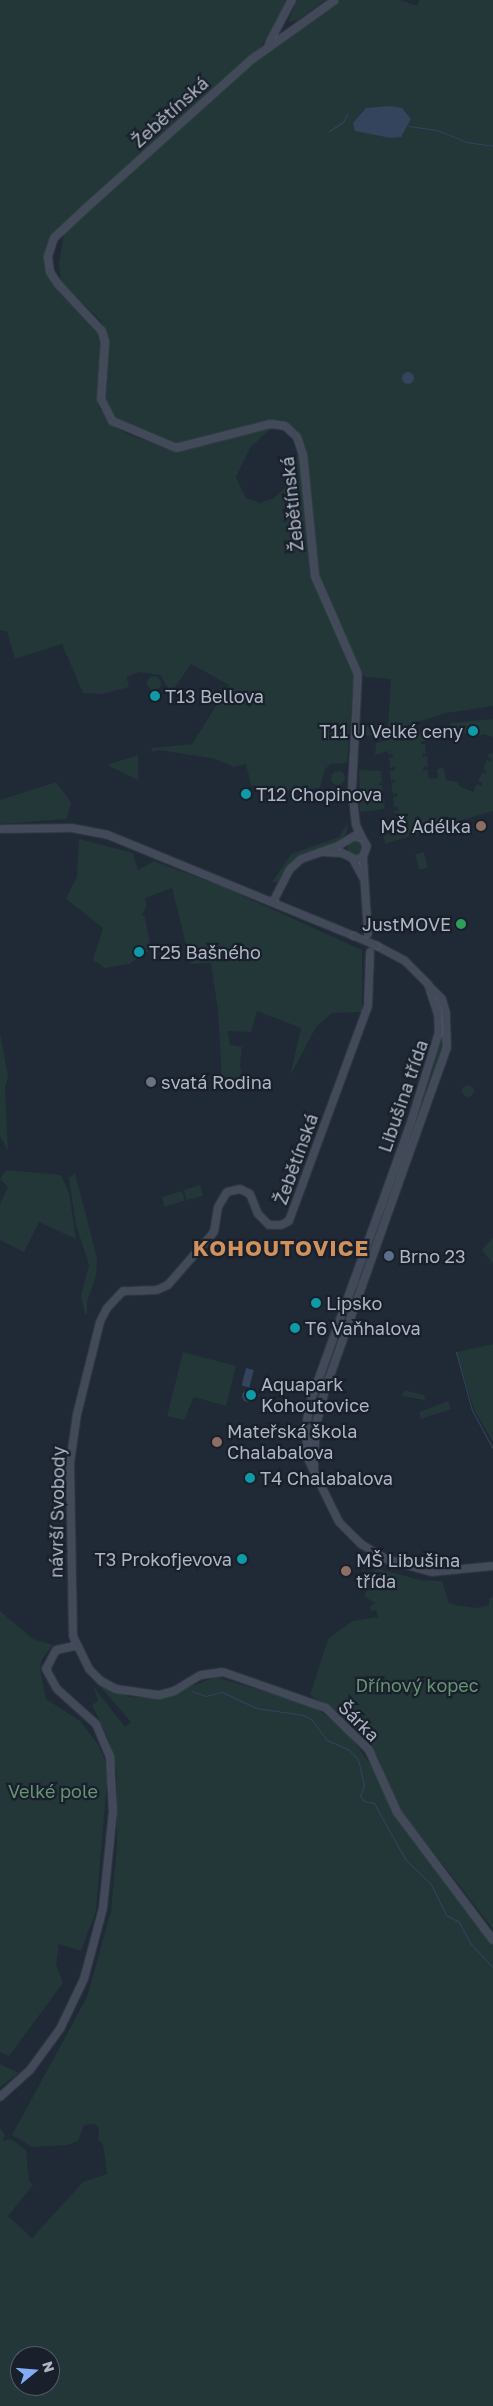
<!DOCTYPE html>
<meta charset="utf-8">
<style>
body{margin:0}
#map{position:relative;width:493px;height:2406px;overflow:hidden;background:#202936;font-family:"Golos Text",sans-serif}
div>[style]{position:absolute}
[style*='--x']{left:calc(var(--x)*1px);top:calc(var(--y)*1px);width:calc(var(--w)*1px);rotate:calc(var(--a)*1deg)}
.green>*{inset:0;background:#233638;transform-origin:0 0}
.round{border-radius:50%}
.water>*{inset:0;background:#34445d;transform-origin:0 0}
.stream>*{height:1px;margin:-0.5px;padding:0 0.5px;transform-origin:0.5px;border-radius:0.5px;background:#34445d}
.roads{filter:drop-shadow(0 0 1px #515965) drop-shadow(0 0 1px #515965)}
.secondary>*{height:6px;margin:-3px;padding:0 3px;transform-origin:3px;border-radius:3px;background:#424a5a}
.bridges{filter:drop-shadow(0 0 1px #515965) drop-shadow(0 0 1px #515965)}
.secondary-bridge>*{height:6px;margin:-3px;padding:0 3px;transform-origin:3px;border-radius:3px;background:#424a5a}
.dots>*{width:14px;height:14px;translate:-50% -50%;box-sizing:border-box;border:2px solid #19202b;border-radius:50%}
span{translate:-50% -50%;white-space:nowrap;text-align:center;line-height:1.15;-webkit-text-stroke:4.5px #19202b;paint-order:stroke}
.street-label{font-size:18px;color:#aeb6c4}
.poi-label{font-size:18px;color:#aeb6c4}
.left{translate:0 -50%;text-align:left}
.right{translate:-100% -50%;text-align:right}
.park-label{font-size:18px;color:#669372}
.district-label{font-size:22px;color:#d0915d;font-weight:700;letter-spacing:1px}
.north{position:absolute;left:10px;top:2346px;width:50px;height:50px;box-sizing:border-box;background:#19202b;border:1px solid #555c68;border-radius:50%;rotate:73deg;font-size:14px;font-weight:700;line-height:20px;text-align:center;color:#aeb6c4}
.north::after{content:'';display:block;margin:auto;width:18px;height:22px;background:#82acf5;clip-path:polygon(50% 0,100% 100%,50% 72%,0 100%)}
</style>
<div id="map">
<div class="green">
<i style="clip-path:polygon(0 0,288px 0,260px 48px,59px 228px,47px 245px,45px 257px,50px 278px,99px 332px,102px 342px,97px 396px,99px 407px,109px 423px,125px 433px,175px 452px,271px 428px,250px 448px,236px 477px,246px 498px,260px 503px,274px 498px,284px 489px,299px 451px,312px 576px,354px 671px,347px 763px,331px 764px,325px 769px,320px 788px,274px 792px,251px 785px,246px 764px,234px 767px,216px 759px,159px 750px,152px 752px,151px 748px,192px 744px,229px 685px,191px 664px,171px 693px,160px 675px,139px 672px,127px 677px,129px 687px,102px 694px,83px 693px,62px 644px,15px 659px,7px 632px,0 630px)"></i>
<i style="clip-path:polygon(297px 0,325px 0,298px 20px,288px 22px)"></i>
<i style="clip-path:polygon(341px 0,400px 0,417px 6px,419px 0,493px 0,493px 706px,446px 713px,375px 736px,360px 735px,361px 726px,388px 727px,391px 679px,365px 677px,320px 582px,306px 455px,300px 435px,286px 423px,269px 421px,176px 445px,114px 418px,104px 395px,107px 335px,101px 321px,61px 282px,59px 264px,64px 233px,253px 62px)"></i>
<i class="round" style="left:147px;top:676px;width:14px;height:14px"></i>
<i style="clip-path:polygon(493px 719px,493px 742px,493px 737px,485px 734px,475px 737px,477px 730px,471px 728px,468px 734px,450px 730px,450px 723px)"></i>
<i style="clip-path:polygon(439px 727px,441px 739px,425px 737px,425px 741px,420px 741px,422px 745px,425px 743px,426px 754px,423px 753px,422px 757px,427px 756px,428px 767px,424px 766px,423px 770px,428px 770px,429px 779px,438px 778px,437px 769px,444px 768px,446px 780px,457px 782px,459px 786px,473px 792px,477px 784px,482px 786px,482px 782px,478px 782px,482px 772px,485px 774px,487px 772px,483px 769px,487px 759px,490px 762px,492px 759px,488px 757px,489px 753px,493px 754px,493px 811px,459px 821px,456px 828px,447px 825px,385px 844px,382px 826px,386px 825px,387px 834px,396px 833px,396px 824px,400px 823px,399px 820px,395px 822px,394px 811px,399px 810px,397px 806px,394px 808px,393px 797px,398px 796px,396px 793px,393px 795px,391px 783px,396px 782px,394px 779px,391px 781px,390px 770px,394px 771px,395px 767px,390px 768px,389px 757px,392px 758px,393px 754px,388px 754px,388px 751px,375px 755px,376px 743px)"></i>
<i style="clip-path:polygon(138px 755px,138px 780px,109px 766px,109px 764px)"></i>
<i style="clip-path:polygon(359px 770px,381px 771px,382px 782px,378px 785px,382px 785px,383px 796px,379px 798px,384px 798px,385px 809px,360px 812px)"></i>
<i class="round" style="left:331px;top:771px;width:14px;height:14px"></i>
<i style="clip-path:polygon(56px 782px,71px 802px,67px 819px,0 824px,0 800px)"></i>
<i style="clip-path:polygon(348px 823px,347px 833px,334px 845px,300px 854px,286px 866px,278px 882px,272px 882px,291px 854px,339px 837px)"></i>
<i class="round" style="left:347px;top:839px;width:16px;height:16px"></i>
<i style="clip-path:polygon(79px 839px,133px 853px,138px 870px,154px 861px,225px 888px,362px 950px,362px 1012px,332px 1013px,316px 1027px,290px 1076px,301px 1028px,257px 1011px,251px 1032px,228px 1031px,230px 1045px,242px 1047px,240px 1067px,245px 1082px,255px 1081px,254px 1084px,222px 1082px,218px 1011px,211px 963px,191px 964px,172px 888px,145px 898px,147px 906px,142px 915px,145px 917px,151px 949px,129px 964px,105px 968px,93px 960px,103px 928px,66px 899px,77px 877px)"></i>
<i style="left:424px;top:852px;width:16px;height:9px;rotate:76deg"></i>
<i style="clip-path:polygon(441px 1018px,445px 1018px,445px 1045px,418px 1118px,441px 1042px)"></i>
<i style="clip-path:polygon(0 1032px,8px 1077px,5px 1088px,8px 1151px,0 1136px)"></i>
<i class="round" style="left:462px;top:1085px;width:12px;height:12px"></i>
<i style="clip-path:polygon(408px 1138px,412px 1139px,383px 1214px,381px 1213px)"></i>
<i style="clip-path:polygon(6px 1170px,61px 1175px,69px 1193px,76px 1239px,39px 1222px,24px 1252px,0 1240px,0 1204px,8px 1187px,0 1179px)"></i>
<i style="clip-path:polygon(75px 1173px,97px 1258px,96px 1276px,87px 1302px,87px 1314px,85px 1314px,81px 1296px,89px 1265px,76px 1225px,69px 1178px)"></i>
<i style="clip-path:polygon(200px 1185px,203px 1196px,186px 1200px,184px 1190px)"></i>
<i style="left:182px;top:1191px;width:10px;height:21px;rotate:73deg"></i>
<i style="clip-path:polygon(493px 1237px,493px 1264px,482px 1250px)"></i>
<i style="left:357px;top:1278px;width:4px;height:34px;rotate:27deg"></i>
<i style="clip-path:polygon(493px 1344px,493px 1442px,474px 1410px,456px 1352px)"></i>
<i style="clip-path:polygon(183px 1352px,236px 1366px,226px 1406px,194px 1397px,184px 1420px,167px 1416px)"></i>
<i style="clip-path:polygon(328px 1364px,313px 1426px,311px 1460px,310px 1420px)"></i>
<i style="clip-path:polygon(404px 1390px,424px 1395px,425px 1400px,402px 1396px)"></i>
<i style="clip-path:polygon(448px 1401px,451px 1409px,421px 1419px,419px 1412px)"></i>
<i style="clip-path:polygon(376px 1568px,420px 1580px,442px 1581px,449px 1603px,455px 1605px,478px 1608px,489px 1605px,489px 1599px,493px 1597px,493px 1929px,393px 1800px,378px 1757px,343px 1715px,310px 1695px,328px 1639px,352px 1621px,378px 1617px,376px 1610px,371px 1611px,370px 1607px,375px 1603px,364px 1596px)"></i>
<i style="clip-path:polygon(0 1611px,33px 1639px,53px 1645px,42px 1659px,40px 1669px,46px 1699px,80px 1721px,97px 1743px,105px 1760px,107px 1781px,96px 1911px,81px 1951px,59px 1944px,56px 1964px,63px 1983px,9px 2056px,0 2052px)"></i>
<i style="clip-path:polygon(evenodd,216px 1677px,315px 1707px,348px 1733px,373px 1768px,395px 1815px,493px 1944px,493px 2406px,0 2406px,0 2128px,5px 2135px,3px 2141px,11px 2139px,26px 2150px,29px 2181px,33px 2185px,8px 2216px,32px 2238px,83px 2182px,107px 2174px,103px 2144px,98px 2140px,99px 2129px,95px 2124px,84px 2125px,78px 2141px,68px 2145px,32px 2147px,12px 2135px,87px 1997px,111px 1911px,117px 1846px,117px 1774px,108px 1738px,92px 1705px,98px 1701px,93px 1686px,125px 1727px,131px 1722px,97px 1683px,129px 1697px,160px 1698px,216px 1677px,20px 2356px,50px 2356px,50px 2386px,20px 2386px,20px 2356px)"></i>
<i style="clip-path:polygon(0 2064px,19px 2073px,0 2087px)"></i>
</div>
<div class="water">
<i style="clip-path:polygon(390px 106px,402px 108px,411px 119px,401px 137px,391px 138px,355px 131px,353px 123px,366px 108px)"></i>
<i class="round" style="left:402px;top:372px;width:12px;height:12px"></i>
<i style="left:246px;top:1368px;width:8px;height:18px;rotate:14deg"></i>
<i class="round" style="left:242px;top:1390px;width:12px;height:12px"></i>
</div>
<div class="stream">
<i style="--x:409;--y:126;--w:28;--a:8"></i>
<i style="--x:437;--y:130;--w:31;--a:22"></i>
<i style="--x:466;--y:142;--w:27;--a:8"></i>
<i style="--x:329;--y:131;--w:17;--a:-33"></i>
<i style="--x:343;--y:122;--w:9;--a:-63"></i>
<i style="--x:456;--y:1352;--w:60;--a:74.6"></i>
<i style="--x:472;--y:1410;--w:44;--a:61.7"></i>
<i style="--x:192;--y:1691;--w:15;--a:20"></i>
<i style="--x:206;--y:1696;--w:16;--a:-14"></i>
<i style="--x:222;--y:1692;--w:38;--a:25"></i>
<i style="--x:256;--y:1708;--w:48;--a:8.5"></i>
<i style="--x:303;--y:1715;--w:9;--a:27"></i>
<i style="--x:311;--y:1719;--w:26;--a:53"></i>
<i style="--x:327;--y:1740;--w:24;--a:24"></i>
<i style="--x:349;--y:1750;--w:13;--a:45"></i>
<i style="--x:358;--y:1759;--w:27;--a:77"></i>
<i style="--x:364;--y:1785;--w:12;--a:110"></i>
<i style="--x:360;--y:1796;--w:6;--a:51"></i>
<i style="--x:364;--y:1801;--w:10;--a:11"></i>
<i style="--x:374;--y:1803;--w:64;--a:61"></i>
<i style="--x:405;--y:1859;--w:36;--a:44"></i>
<i style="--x:431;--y:1884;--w:34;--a:64"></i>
<i style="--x:446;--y:1915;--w:15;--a:28"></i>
<i style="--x:459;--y:1922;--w:24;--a:62"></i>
<i style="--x:470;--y:1943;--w:34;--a:47"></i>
</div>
<div class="roads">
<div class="secondary">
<i style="--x:335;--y:0;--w:103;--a:144.5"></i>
<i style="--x:251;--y:60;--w:223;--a:138.1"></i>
<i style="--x:85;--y:209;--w:42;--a:136.9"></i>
<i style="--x:54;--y:238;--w:20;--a:108"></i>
<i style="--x:48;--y:257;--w:15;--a:82"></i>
<i style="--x:50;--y:272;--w:14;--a:56"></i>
<i style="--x:58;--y:284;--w:64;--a:46.9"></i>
<i style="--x:102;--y:331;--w:11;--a:75"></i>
<i style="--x:105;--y:342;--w:57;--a:94"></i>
<i style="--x:101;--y:399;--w:25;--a:63"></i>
<i style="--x:112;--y:421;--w:69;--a:22.9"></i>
<i style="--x:176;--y:448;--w:97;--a:-14.3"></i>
<i style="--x:270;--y:424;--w:15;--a:8"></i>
<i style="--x:285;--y:426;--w:16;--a:43"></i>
<i style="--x:297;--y:437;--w:19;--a:72"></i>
<i style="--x:303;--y:455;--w:122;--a:84.3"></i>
<i style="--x:315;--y:576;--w:107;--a:66.3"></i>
<i style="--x:358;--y:674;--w:114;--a:93"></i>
<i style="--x:352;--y:788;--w:37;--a:84"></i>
<i style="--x:356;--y:825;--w:14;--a:65"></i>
<i style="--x:269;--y:43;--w:49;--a:-61.9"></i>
<i style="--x:0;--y:829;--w:72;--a:-0.8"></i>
<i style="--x:72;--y:828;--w:37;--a:11"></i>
<i style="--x:108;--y:835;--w:266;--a:22.3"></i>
<i style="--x:363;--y:857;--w:77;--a:86.3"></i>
<i style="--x:353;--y:859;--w:21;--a:62"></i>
<i style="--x:273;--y:902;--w:37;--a:-63"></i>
<i style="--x:290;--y:869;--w:15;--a:-42"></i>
<i style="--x:301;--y:859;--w:39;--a:-19"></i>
<i style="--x:338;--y:846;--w:19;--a:-32"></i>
<i style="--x:354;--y:836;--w:8;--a:14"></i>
<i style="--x:362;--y:838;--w:9;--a:58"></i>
<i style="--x:367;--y:846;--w:12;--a:110"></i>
<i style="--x:363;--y:857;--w:8;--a:157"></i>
<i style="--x:356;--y:860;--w:16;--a:-153"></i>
<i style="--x:342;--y:853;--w:20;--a:-177"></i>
<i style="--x:377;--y:946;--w:32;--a:28"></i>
<i style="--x:405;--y:961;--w:33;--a:45"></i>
<i style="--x:428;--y:984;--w:33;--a:72"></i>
<i style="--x:438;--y:1015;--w:17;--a:87"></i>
<i style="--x:439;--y:1032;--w:97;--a:107.3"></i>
<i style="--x:410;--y:1125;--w:295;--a:109.8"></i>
<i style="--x:310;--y:1403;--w:22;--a:100"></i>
<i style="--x:306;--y:1425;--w:32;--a:88"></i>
<i style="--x:307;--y:1457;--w:72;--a:63.8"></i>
<i style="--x:339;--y:1522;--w:31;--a:45"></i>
<i style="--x:361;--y:1544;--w:29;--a:31"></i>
<i style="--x:386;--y:1559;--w:48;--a:15.8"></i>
<i style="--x:432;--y:1572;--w:61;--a:-5.6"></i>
<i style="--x:370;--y:952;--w:54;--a:92.1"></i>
<i style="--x:368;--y:1006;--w:229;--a:110.2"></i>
<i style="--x:289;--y:1221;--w:9;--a:153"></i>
<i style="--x:281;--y:1225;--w:12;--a:180"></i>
<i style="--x:269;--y:1225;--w:16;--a:-135"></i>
<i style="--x:258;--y:1214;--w:22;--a:-112"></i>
<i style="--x:250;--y:1194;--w:11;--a:-153"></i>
<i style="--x:240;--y:1189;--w:13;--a:167"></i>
<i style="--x:227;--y:1192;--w:17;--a:121"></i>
<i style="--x:218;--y:1207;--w:25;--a:99"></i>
<i style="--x:214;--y:1232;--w:70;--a:131"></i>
<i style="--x:168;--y:1285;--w:12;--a:156"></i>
<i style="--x:157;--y:1290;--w:34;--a:178"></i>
<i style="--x:123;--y:1291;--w:23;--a:133"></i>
<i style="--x:107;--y:1308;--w:16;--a:117"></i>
<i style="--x:100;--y:1322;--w:95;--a:104"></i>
<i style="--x:77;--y:1414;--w:49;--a:98.1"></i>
<i style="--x:70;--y:1463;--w:173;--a:89"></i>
<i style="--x:73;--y:1636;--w:37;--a:64"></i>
<i style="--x:89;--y:1669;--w:17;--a:45"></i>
<i style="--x:101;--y:1681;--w:17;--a:28"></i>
<i style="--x:116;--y:1689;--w:43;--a:7.9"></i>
<i style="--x:159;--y:1695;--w:16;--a:-15"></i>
<i style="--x:174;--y:1691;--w:31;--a:-31"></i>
<i style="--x:201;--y:1675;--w:22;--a:-8"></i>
<i style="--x:223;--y:1672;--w:109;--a:19.3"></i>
<i style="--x:326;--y:1708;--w:60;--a:44.3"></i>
<i style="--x:369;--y:1750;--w:68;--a:65.7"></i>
<i style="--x:397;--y:1812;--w:160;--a:53.1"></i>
<i style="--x:314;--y:1468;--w:42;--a:-87.3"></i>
<i style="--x:316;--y:1426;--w:37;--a:-76"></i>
<i style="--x:325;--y:1390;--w:363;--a:-70.4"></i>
<i style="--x:447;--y:1048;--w:35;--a:-92"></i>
<i style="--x:446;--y:1013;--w:15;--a:-106"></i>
<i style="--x:442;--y:999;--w:16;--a:-135"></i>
<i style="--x:0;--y:2097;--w:40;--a:-42"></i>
<i style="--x:30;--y:2070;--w:51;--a:-53.8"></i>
<i style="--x:60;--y:2029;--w:55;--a:-64.4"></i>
<i style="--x:84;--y:1979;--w:73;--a:-75"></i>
<i style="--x:103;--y:1908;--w:97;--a:-84.1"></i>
<i style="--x:113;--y:1812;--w:55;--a:-93.1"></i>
<i style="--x:110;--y:1757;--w:36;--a:-113"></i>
<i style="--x:96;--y:1724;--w:52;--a:-138.1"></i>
<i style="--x:57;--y:1689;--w:23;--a:-119"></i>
<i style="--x:46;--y:1669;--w:21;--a:-62"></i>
<i style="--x:56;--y:1650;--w:19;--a:-12"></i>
</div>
</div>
<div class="bridges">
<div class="secondary-bridge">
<i style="--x:354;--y:936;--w:25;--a:23"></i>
</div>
</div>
<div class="dots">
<i style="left:155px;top:696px;background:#0f9aa8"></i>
<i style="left:473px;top:731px;background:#0f9aa8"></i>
<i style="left:246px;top:794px;background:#0f9aa8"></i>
<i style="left:481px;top:826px;background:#8d6e63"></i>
<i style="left:461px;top:924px;background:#2e9e5b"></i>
<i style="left:139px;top:952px;background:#0f9aa8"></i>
<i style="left:151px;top:1082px;background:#6b7280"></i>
<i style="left:389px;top:1256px;background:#5c6f8a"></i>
<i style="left:316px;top:1303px;background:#0f9aa8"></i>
<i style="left:295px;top:1328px;background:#0f9aa8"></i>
<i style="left:251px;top:1395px;background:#0f9aa8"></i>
<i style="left:217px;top:1442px;background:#8d6e63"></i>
<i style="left:250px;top:1478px;background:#0f9aa8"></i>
<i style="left:242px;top:1559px;background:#0f9aa8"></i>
<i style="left:346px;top:1571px;background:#8d6e63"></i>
</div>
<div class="street-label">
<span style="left:170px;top:112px;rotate:-42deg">Žebětínská</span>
<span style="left:292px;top:504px;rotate:-96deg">Žebětínská</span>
<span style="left:403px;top:1096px;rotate:-71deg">Libušina třída</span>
<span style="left:296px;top:1159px;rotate:-70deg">Žebětínská</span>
<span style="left:57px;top:1512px;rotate:-89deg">návrší Svobody</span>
<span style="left:359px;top:1721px;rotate:45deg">Šárka</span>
</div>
<div class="poi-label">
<span class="left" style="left:165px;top:696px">T13 Bellova</span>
<span class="right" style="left:463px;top:731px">T11 U Velké ceny</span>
<span class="left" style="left:256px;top:794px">T12 Chopinova</span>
<span class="right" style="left:471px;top:826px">MŠ Adélka</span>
<span class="right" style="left:451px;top:924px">JustMOVE</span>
<span class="left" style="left:149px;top:952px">T25 Bašného</span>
<span class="left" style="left:161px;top:1082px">svatá Rodina</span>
<span class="left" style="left:399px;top:1256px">Brno 23</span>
<span class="left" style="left:326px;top:1303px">Lipsko</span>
<span class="left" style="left:305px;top:1328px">T6 Vaňhalova</span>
<span class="left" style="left:261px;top:1395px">Aquapark<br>Kohoutovice</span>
<span class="left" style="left:227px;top:1442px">Mateřská škola<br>Chalabalova</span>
<span class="left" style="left:260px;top:1478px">T4 Chalabalova</span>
<span class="right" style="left:232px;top:1559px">T3 Prokofjevova</span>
<span class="left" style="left:356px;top:1571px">MŠ Libušina<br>třída</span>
</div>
<div class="park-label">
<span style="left:417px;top:1685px">Dřínový kopec</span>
<span style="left:53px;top:1791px">Velké pole</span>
</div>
<div class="district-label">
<span style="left:281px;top:1248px">KOHOUTOVICE</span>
</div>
<div class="north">N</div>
</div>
